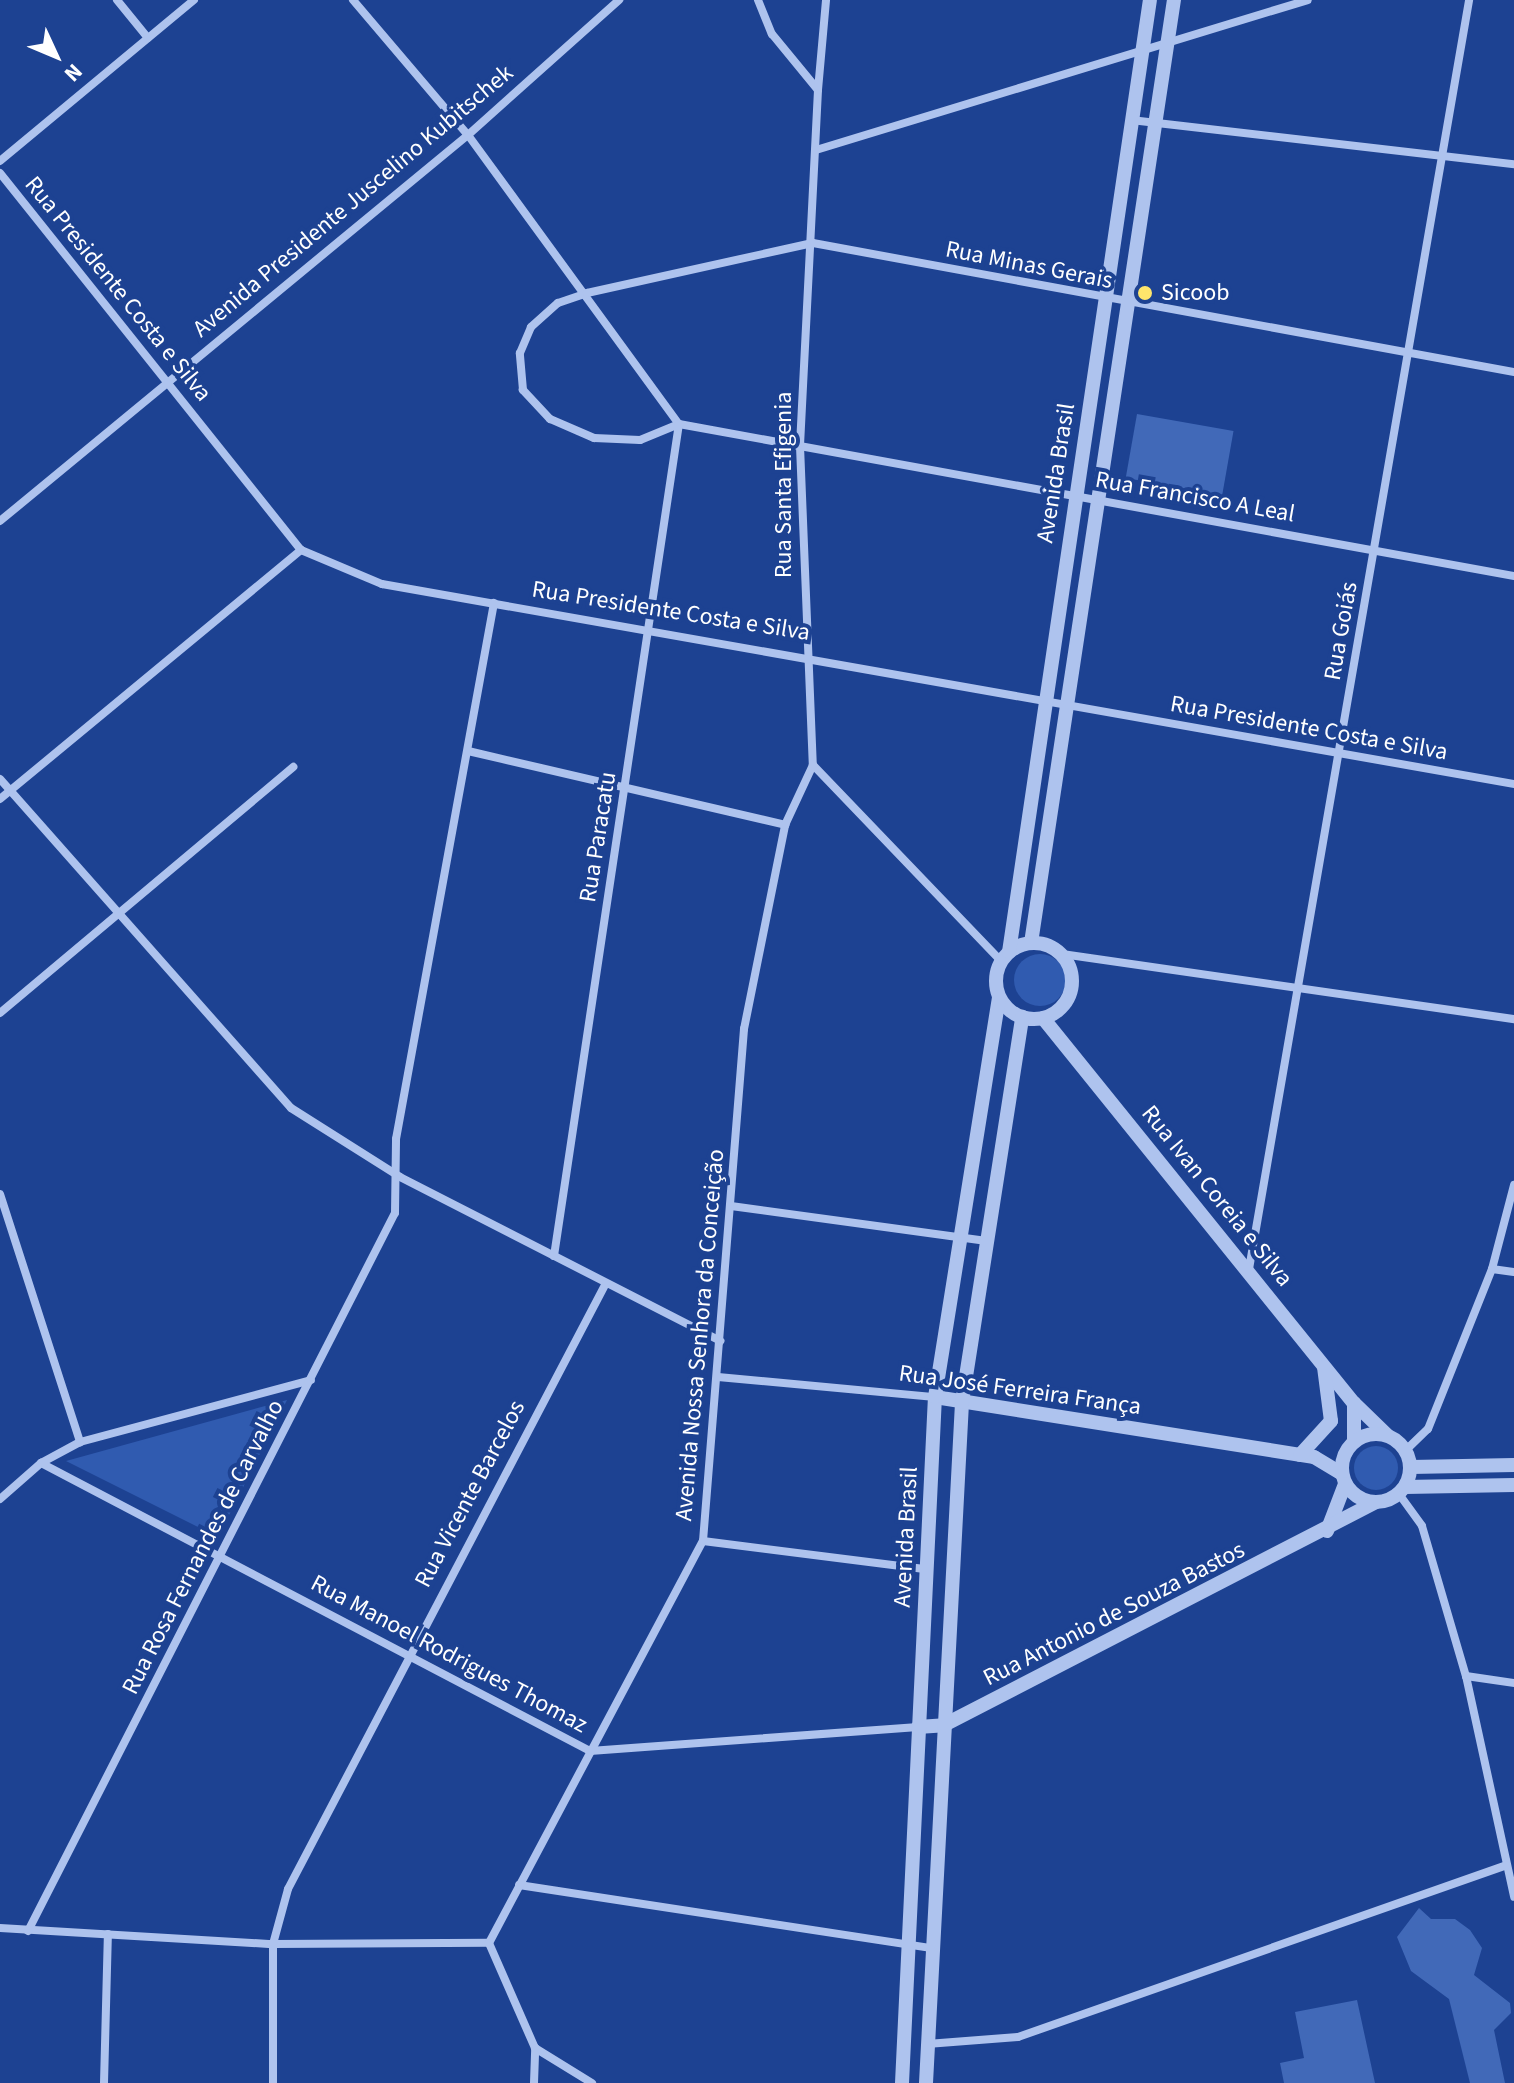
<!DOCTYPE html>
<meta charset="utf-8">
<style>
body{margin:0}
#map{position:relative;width:1514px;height:2083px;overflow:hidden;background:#1d4292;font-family:"Source Sans 3",sans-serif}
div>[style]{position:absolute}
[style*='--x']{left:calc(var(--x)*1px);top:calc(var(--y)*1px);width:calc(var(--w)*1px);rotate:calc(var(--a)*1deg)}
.green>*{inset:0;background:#305bb0}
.round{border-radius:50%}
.building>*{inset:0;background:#4169b8;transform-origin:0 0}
.minor>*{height:8px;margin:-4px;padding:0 4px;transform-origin:4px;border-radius:4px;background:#aec3ee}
.tertiary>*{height:14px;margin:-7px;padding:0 7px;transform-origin:7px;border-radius:7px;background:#aec3ee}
.tertiary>.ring{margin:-7px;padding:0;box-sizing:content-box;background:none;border:14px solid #aec3ee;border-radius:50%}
.dots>*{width:22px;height:22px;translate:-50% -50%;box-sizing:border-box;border:4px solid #1d4292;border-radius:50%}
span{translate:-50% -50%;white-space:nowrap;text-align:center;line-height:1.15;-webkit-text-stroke:8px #1d4292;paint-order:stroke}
.street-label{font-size:24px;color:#fff}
.poi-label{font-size:24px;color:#fff}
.left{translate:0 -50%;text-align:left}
.north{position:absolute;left:16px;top:16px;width:80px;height:80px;-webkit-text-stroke:6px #1d4292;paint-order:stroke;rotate:134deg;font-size:22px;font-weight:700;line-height:32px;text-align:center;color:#fff}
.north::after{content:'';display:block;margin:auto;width:28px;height:36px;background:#fff;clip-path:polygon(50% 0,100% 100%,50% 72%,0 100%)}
</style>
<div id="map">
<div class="green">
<i class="round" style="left:1014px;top:954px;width:52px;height:52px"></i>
<i style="clip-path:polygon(287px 1400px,218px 1537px,66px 1461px)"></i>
<i class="round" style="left:1354px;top:1446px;width:44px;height:44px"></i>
</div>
<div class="building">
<i style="left:1137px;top:414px;width:98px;height:65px;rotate:10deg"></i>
<i style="clip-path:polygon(1419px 1908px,1431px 1919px,1455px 1919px,1470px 1930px,1482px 1948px,1474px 1975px,1510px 2003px,1511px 2013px,1494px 2030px,1505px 2083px,1470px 2083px,1449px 1999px,1411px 1971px,1397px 1937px)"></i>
<i style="clip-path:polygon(1357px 2000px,1375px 2083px,1284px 2083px,1280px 2063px,1304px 2058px,1295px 2012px)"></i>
</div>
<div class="minor">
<i style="--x:117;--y:0;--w:49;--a:50.8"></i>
<i style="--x:353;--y:0;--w:177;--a:49.6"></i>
<i style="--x:468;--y:135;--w:358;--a:53.9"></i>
<i style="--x:758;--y:0;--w:37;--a:68"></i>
<i style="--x:772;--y:34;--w:72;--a:50.6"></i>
<i style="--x:818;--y:90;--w:356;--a:92.9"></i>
<i style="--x:800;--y:446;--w:319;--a:87.7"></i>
<i style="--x:813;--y:765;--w:272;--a:46.2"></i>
<i style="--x:818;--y:90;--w:90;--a:-84.9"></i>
<i style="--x:1131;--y:120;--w:386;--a:6.6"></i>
<i style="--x:816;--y:150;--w:514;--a:-16.96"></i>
<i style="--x:0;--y:161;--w:252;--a:-39.7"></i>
<i style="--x:0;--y:173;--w:482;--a:51.4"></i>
<i style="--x:301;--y:550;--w:88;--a:22.8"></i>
<i style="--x:382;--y:584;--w:1150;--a:10.02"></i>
<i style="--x:679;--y:424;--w:42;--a:157.7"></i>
<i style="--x:640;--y:440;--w:46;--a:-177.5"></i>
<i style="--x:594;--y:438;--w:48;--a:-156.6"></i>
<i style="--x:550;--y:419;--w:40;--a:-133"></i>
<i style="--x:523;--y:390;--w:37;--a:-95"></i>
<i style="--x:520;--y:353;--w:28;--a:-67"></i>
<i style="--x:531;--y:327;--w:36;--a:-42"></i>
<i style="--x:558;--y:303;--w:31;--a:-19"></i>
<i style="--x:587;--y:293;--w:231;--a:-12.5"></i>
<i style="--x:813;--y:243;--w:713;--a:10.43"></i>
<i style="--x:679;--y:424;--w:849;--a:10.32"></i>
<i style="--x:0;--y:521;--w:607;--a:-39.52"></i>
<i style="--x:468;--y:135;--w:203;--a:-41.8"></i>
<i style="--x:468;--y:751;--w:326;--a:13.1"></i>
<i style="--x:0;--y:779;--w:439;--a:48.5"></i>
<i style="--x:291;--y:1108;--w:129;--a:32.3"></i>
<i style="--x:400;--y:1177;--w:360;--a:27.1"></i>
<i style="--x:0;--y:799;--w:391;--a:-39.6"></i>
<i style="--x:1062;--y:954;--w:457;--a:8.2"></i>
<i style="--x:0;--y:1013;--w:383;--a:-40"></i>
<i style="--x:0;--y:1194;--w:261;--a:72.1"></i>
<i style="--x:731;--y:1206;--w:258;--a:7.8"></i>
<i style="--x:554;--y:1256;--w:841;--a:-81.46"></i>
<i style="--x:1249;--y:1269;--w:1288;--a:-80.16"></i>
<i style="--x:1492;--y:1269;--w:22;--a:8"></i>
<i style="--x:718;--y:1377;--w:218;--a:5.3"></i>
<i style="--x:1406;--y:1450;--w:30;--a:-44"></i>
<i style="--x:1428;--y:1429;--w:172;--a:-68.2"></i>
<i style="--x:1492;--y:1269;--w:87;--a:-75.3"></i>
<i style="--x:41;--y:1463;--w:620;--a:27.68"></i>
<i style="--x:590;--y:1751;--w:329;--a:-4.2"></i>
<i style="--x:1399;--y:1494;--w:39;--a:54"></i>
<i style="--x:1422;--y:1526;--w:156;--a:73.7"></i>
<i style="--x:1466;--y:1676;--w:226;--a:77.7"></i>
<i style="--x:0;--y:1499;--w:55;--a:-41.3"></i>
<i style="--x:41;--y:1463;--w:44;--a:-28.3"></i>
<i style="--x:80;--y:1442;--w:239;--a:-15"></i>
<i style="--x:703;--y:1541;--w:225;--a:7.2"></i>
<i style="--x:1466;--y:1676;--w:49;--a:8.3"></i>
<i style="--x:519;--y:1885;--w:419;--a:8.7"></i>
<i style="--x:0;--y:1928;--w:273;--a:3.4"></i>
<i style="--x:273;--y:1944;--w:216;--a:-0.3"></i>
<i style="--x:28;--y:1931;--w:806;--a:-62.93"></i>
<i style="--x:395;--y:1213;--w:74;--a:-89.2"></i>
<i style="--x:396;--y:1139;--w:545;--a:-79.64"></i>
<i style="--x:927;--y:2044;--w:91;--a:-4.4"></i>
<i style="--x:1018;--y:2037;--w:518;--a:-19.38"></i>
<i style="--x:535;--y:2048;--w:67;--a:31.6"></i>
<i style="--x:104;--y:2083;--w:149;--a:-88.5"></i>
<i style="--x:273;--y:2083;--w:139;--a:-90"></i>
<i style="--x:273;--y:1944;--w:57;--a:-74.7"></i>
<i style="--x:288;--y:1889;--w:684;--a:-62.31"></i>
<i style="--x:534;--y:2083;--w:35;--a:-88"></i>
<i style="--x:535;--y:2048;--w:115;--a:-113.7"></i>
<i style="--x:489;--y:1943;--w:455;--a:-62"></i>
<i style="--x:703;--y:1541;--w:514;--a:-85.42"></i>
<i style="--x:744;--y:1029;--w:208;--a:-78.6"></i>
<i style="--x:785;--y:825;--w:66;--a:-65"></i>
</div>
<div class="tertiary">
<i style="--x:1031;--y:943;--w:954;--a:-81.38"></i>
<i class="ring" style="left:996px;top:943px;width:62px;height:62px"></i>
<i style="--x:1009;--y:952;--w:962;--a:-81.58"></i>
<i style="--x:1043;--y:1018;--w:495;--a:51.1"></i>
<i style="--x:1354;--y:1403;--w:46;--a:44.1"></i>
<i style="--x:935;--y:1397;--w:384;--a:9"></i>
<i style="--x:1314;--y:1457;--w:33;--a:31"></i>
<i style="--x:1354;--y:1403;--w:38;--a:90"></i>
<i class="ring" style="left:1342px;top:1434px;width:54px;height:54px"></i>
<i style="--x:1300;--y:1455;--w:46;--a:-47.6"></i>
<i style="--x:1331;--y:1421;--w:54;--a:-97.4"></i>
<i style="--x:1411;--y:1467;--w:103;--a:-1.1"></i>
<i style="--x:1405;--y:1487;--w:109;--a:-1.1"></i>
<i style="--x:1327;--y:1531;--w:50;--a:-69"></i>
<i style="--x:918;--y:1727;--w:26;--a:-4"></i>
<i style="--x:944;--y:1725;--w:485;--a:-27.3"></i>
<i style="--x:902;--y:2083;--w:687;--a:-87.25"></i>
<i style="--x:935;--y:1397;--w:405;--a:-80.9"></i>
<i style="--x:926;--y:2083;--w:682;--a:-86.97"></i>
<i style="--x:962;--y:1402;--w:390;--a:-81.1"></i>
</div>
<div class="dots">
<i style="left:1145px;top:293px;background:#fee56c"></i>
</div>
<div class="street-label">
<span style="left:353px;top:201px;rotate:-40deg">Avenida Presidente Juscelino Kubitschek</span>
<span style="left:1029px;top:265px;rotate:11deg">Rua Minas Gerais</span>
<span style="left:118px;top:289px;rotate:51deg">Rua Presidente Costa e Silva</span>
<span style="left:1056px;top:473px;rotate:-81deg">Avenida Brasil</span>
<span style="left:784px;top:485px;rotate:-90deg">Rua Santa Efigenia</span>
<span style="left:1195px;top:497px;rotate:10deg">Rua Francisco A Leal</span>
<span style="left:671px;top:611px;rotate:9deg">Rua Presidente Costa e Silva</span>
<span style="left:1341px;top:631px;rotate:-80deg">Rua Goiás</span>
<span style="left:1309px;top:728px;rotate:10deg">Rua Presidente Costa e Silva</span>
<span style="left:598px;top:837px;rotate:-81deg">Rua Paracatu</span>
<span style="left:1217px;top:1196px;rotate:51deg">Rua Ivan Coreia e Silva</span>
<span style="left:700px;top:1335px;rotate:-85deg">Avenida Nossa Senhora da Conceição</span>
<span style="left:1020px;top:1390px;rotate:8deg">Rua José Ferreira França</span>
<span style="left:470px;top:1494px;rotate:-62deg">Rua Vicente Barcelos</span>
<span style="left:906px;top:1537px;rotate:-87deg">Avenida Brasil</span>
<span style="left:203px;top:1547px;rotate:-63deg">Rua Rosa Fernandes de Carvalho</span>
<span style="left:1114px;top:1614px;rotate:-27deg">Rua Antonio de Souza Bastos</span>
<span style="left:449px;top:1654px;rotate:28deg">Rua Manoel Rodrigues Thomaz</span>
</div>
<div class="poi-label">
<span class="left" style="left:1161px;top:293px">Sicoob</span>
</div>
<div class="north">N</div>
</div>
